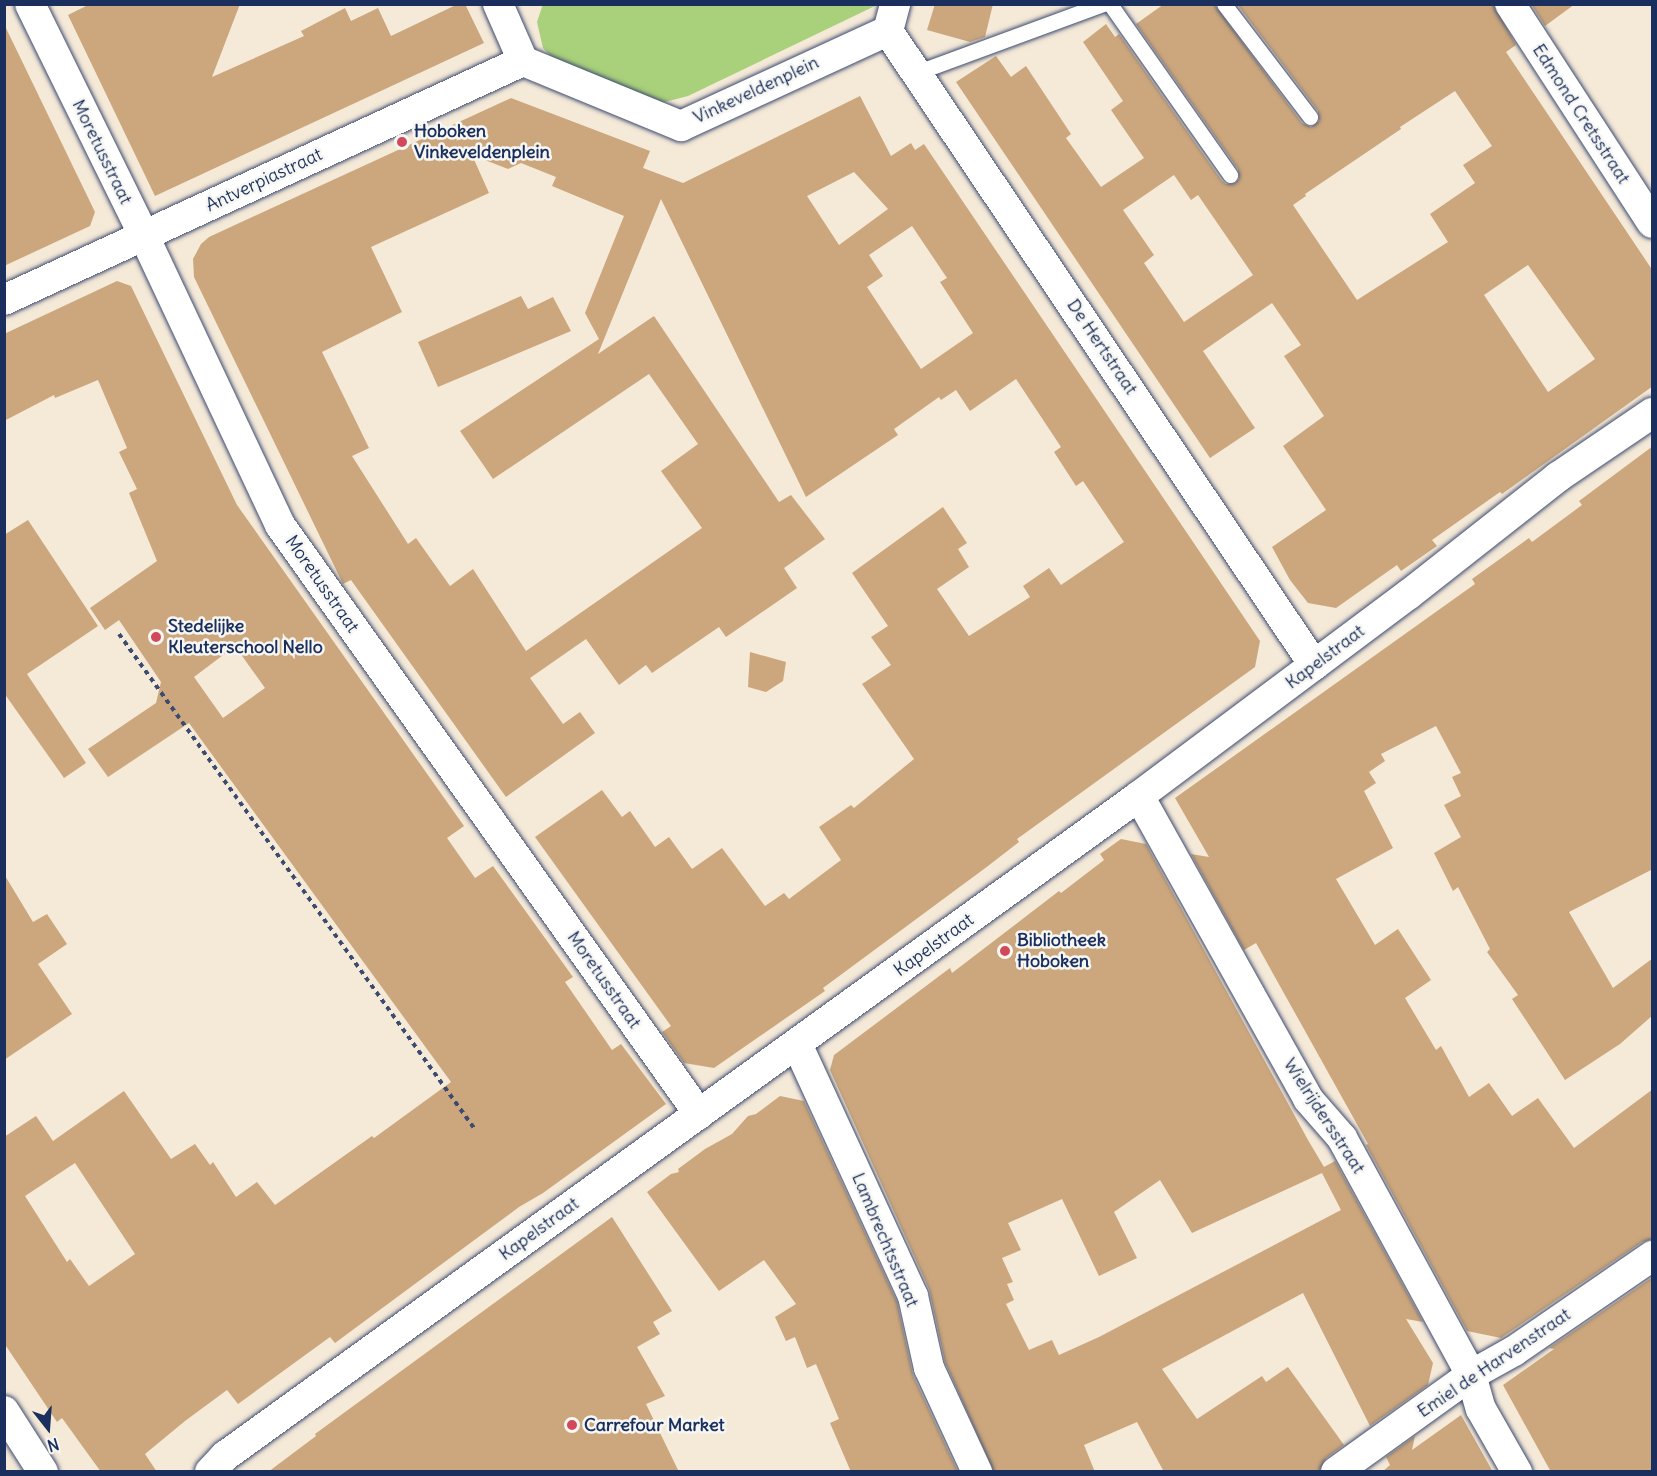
<!DOCTYPE html>
<style>
body{margin:0}
#map{position:relative;width:1657px;height:1476px;overflow:hidden;background:#f5e9d8;font-family:Delius,sans-serif}
div>[style]{position:absolute}
[style*='--x']{left:calc(var(--x)*1px);top:calc(var(--y)*1px);width:calc(var(--w)*1px);rotate:calc(var(--a)*1deg)}
.green>*{inset:0;background:#a9d07b}
.building>*{inset:0;background:#cca77d}
.path>*{height:4px;margin-top:-2px;transform-origin:0;background:repeating-linear-gradient(90deg,#3c4b70 0 4.5px,transparent 0 9px)}
.roads{filter:drop-shadow(0 0 2px #3c4b70) drop-shadow(0 0 2px #3c4b70)}
.lane>*{height:15px;margin:-7.5px;padding:0 7.5px;transform-origin:7.5px;border-radius:7.5px;background:#fff}
.street>*{height:30px;margin:-15px;padding:0 15px;transform-origin:15px;border-radius:15px;background:#fff}
.dots>*{width:16px;height:16px;translate:-50% -50%;box-sizing:border-box;border:3px solid #f6f6f2;border-radius:50%}
span{translate:-50% -50%;white-space:nowrap;text-align:center;line-height:1.15;-webkit-text-stroke:5px #f6f6f2;paint-order:stroke}
.street-label{font-size:18px;color:#1b2f5e}
.poi-label{font-size:18px;color:#1b2f5e;font-weight:700}
.left{translate:0 -50%;text-align:left}
.frame{position:absolute;inset:0;border:6px solid #1b2f5e;pointer-events:none}
.north{position:absolute;left:18px;top:1398px;width:60px;height:60px;-webkit-text-stroke:4px #f6f6f2;paint-order:stroke;rotate:163deg;font-size:16px;font-weight:700;line-height:24px;text-align:center;color:#1b2f5e}
.north::after{content:'';display:block;margin:auto;width:21px;height:27px;background:#1b2f5e;clip-path:polygon(50% 0,100% 100%,50% 72%,0 100%)}
</style>
<div id="map">
<div class="green">
<i style="clip-path:polygon(543px 4px,877px 5px,688px 96px,657px 104px,561px 67px,543px 48px,537px 22px)"></i>
</div>
<div class="building">
<i style="clip-path:polygon(90px 4px,240px 4px,212px 77px,304px 36px,301px 31px,345px 8px,351px 21px,378px 8px,391px 36px,458px 4px,465px 4px,484px 43px,155px 196px,68px 15px)"></i>
<i style="clip-path:polygon(935px 4px,993px 4px,985px 37px,970px 42px,927px 30px)"></i>
<i style="clip-path:polygon(evenodd,1164px 4px,1214px 4px,1302px 123px,1311px 127px,1319px 121px,1318px 111px,1237px 4px,1493px 4px,1516px 45px,1506px 52px,1653px 271px,1653px 386px,1502px 494px,1500px 492px,1432px 540px,1437px 546px,1401px 571px,1397px 565px,1336px 608px,1308px 603px,1290px 580px,1272px 547px,1326px 510px,1283px 446px,1324px 416px,1284px 356px,1301px 345px,1272px 303px,1203px 351px,1255px 428px,1210px 458px,956px 82px,996px 56px,1011px 77px,1026px 66px,1071px 134px,1066px 138px,1101px 187px,1144px 158px,1111px 110px,1123px 101px,1083px 42px,1106px 24px,1115px 37px,1119px 34px,1222px 181px,1226px 184px,1235px 183px,1239px 179px,1238px 169px,1136px 24px,1164px 4px,1455px 91px,1492px 146px,1463px 165px,1475px 183px,1430px 214px,1448px 242px,1357px 300px,1293px 205px,1306px 196px,1305px 194px,1401px 129px,1400px 127px,1455px 91px,1164px 4px,1174px 175px,1191px 200px,1198px 195px,1253px 275px,1184px 322px,1144px 263px,1154px 255px,1123px 210px,1174px 175px,1164px 4px,1528px 265px,1595px 359px,1548px 392px,1484px 295px,1528px 265px)"></i>
<i style="clip-path:polygon(1531px 4px,1575px 4px,1545px 26px)"></i>
<i style="clip-path:polygon(4px 24px,95px 212px,90px 226px,4px 266px)"></i>
<i style="clip-path:polygon(evenodd,860px 96px,891px 156px,911px 143px,915px 150px,924px 144px,1260px 641px,1255px 667px,1017px 839px,1019px 842px,988px 866px,823px 988px,825px 991px,714px 1068px,684px 1063px,662px 1032px,671px 1026px,535px 837px,602px 790px,622px 817px,630px 811px,655px 847px,669px 837px,692px 869px,722px 848px,765px 906px,784px 893px,789px 899px,841px 860px,819px 827px,851px 805px,854px 808px,914px 759px,862px 684px,891px 665px,871px 637px,888px 626px,852px 573px,943px 507px,967px 543px,958px 549px,969px 567px,937px 589px,969px 636px,1030px 597px,1023px 586px,1049px 568px,1061px 585px,1124px 542px,1083px 481px,1076px 486px,1054px 452px,1061px 447px,1016px 379px,970px 411px,956px 390px,941px 400px,939px 397px,894px 429px,898px 435px,806px 497px,661px 199px,598px 354px,654px 316px,779px 502px,791px 495px,825px 539px,784px 568px,797px 588px,726px 637px,719px 627px,652px 673px,646px 665px,619px 685px,586px 639px,530px 678px,563px 724px,580px 712px,595px 733px,506px 797px,351px 580px,343px 584px,194px 277px,193px 259px,201px 244px,209px 237px,511px 98px,650px 151px,643px 168px,683px 183px,860px 96px,472px 155px,508px 169px,521px 163px,556px 177px,552px 186px,624px 216px,585px 313px,599px 339px,460px 431px,493px 479px,649px 374px,698px 444px,661px 471px,702px 528px,526px 651px,473px 569px,450px 586px,416px 538px,408px 544px,352px 456px,369px 448px,322px 352px,402px 312px,371px 247px,489px 193px,472px 155px,860px 96px,854px 172px,888px 209px,839px 245px,807px 196px,854px 172px,860px 96px,912px 226px,947px 278px,940px 282px,973px 333px,921px 369px,867px 287px,883px 276px,869px 255px,912px 226px)"></i>
<i style="clip-path:polygon(evenodd,117px 281px,131px 286px,237px 505px,464px 826px,447px 838px,475px 878px,493px 866px,573px 977px,565px 982px,612px 1050px,621px 1044px,666px 1104px,543px 1193px,519px 1207px,335px 1343px,330px 1337px,238px 1404px,227px 1390px,185px 1421px,145px 1454px,157px 1472px,101px 1472px,62px 1418px,57px 1422px,4px 1343px,4px 1137px,36px 1116px,53px 1141px,124px 1091px,171px 1159px,195px 1144px,210px 1165px,213px 1162px,236px 1197px,257px 1182px,275px 1205px,372px 1136px,374px 1138px,451px 1082px,189px 723px,108px 777px,88px 749px,156px 703px,161px 682px,119px 620px,105px 630px,90px 608px,157px 561px,129px 493px,137px 489px,119px 452px,127px 448px,98px 380px,55px 398px,54px 395px,4px 421px,4px 334px,117px 281px,235px 646px,265px 688px,223px 718px,194px 677px,235px 646px,117px 281px,75px 1163px,135px 1254px,89px 1286px,70px 1259px,67px 1262px,25px 1196px,75px 1163px)"></i>
<i style="clip-path:polygon(521px 296px,528px 309px,553px 297px,571px 331px,438px 387px,418px 342px)"></i>
<i style="clip-path:polygon(1653px 446px,1653px 869px,1569px 912px,1613px 988px,1653px 958px,1653px 1015px,1620px 1044px,1565px 1080px,1512px 999px,1518px 995px,1487px 952px,1490px 949px,1458px 887px,1453px 891px,1434px 853px,1461px 837px,1444px 805px,1461px 796px,1452px 777px,1461px 773px,1436px 726px,1381px 754px,1385px 761px,1369px 772px,1376px 783px,1364px 791px,1393px 848px,1336px 879px,1375px 945px,1398px 929px,1431px 980px,1405px 998px,1436px 1050px,1441px 1046px,1469px 1097px,1489px 1083px,1512px 1116px,1538px 1098px,1574px 1148px,1653px 1089px,1653px 1239px,1642px 1242px,1501px 1338px,1467px 1331px,1366px 1145px,1368px 1144px,1256px 943px,1244px 950px,1191px 854px,1209px 857px,1175px 798px,1475px 584px,1472px 579px,1529px 538px,1532px 542px,1582px 505px,1579px 501px)"></i>
<i style="clip-path:polygon(28px 520px,98px 626px,27px 674px,86px 763px,64px 778px,4px 693px,4px 535px)"></i>
<i style="clip-path:polygon(750px 652px,786px 662px,783px 681px,766px 692px,748px 687px)"></i>
<i style="clip-path:polygon(evenodd,1121px 839px,1146px 844px,1308px 1140px,1324px 1167px,1335px 1161px,1423px 1322px,1406px 1319px,1433px 1363px,1428px 1385px,1370px 1426px,1303px 1293px,1162px 1369px,1197px 1419px,1262px 1376px,1266px 1382px,1288px 1367px,1344px 1445px,1326px 1458px,1319px 1472px,1164px 1472px,1137px 1422px,1084px 1445px,1095px 1472px,994px 1472px,945px 1362px,929px 1289px,830px 1070px,834px 1055px,950px 968px,952px 973px,1059px 891px,1061px 893px,1104px 860px,1100px 854px,1121px 839px,1322px 1173px,1341px 1210px,1099px 1337px,1059px 1355px,1052px 1340px,1029px 1350px,1006px 1304px,1014px 1300px,1007px 1284px,1013px 1282px,1002px 1258px,1021px 1250px,1008px 1223px,1062px 1199px,1099px 1276px,1137px 1258px,1114px 1212px,1160px 1180px,1192px 1233px,1322px 1173px)"></i>
<i style="clip-path:polygon(4px 874px,33px 922px,47px 914px,67px 944px,38px 964px,72px 1014px,4px 1060px)"></i>
<i style="clip-path:polygon(780px 1096px,804px 1101px,897px 1302px,913px 1375px,958px 1472px,851px 1472px,830px 1423px,839px 1419px,816px 1364px,807px 1368px,795px 1337px,786px 1341px,775px 1317px,796px 1304px,764px 1260px,719px 1291px,647px 1192px,671px 1174px,679px 1172px,678px 1169px,705px 1149px,732px 1134px,748px 1116px,756px 1114px)"></i>
<i style="clip-path:polygon(612px 1217px,672px 1311px,653px 1322px,660px 1334px,637px 1347px,665px 1396px,646px 1404px,679px 1472px,268px 1472px,316px 1436px,315px 1434px)"></i>
<i style="clip-path:polygon(1653px 1277px,1653px 1472px,1551px 1472px,1503px 1385px,1554px 1349px,1549px 1348px)"></i>
<i style="clip-path:polygon(1461px 1415px,1493px 1472px,1382px 1472px,1390px 1465px,1386px 1457px,1415px 1436px,1412px 1450px)"></i>
</div>
<div class="path">
<i style="--x:119;--y:634;--w:608;--a:54.3"></i>
</div>
<div class="roads">
<div class="lane">
<i style="--x:1110;--y:4;--w:209;--a:54.9"></i>
<i style="--x:1224;--y:4;--w:142;--a:52.7"></i>
<i style="--x:918;--y:72;--w:197;--a:-20.2"></i>
</div>
<div class="street">
<i style="--x:30;--y:4;--w:258;--a:63.8"></i>
<i style="--x:144;--y:236;--w:319;--a:64.8"></i>
<i style="--x:280;--y:525;--w:723;--a:54.57"></i>
<i style="--x:498;--y:4;--w:62;--a:66.3"></i>
<i style="--x:523;--y:61;--w:171;--a:22.4"></i>
<i style="--x:681;--y:126;--w:228;--a:-24.7"></i>
<i style="--x:888;--y:31;--w:28;--a:-75"></i>
<i style="--x:1510;--y:4;--w:261;--a:57"></i>
<i style="--x:888;--y:31;--w:764;--a:56.1"></i>
<i style="--x:4;--y:300;--w:571;--a:-24.73"></i>
<i style="--x:1139;--y:796;--w:347;--a:60.8"></i>
<i style="--x:1308;--y:1099;--w:52;--a:48.9"></i>
<i style="--x:1342;--y:1138;--w:270;--a:61.4"></i>
<i style="--x:1471;--y:1375;--w:35;--a:74"></i>
<i style="--x:1481;--y:1409;--w:73;--a:60.3"></i>
<i style="--x:797;--y:1044;--w:277;--a:65.3"></i>
<i style="--x:913;--y:1296;--w:74;--a:77.5"></i>
<i style="--x:929;--y:1368;--w:115;--a:65.2"></i>
<i style="--x:4;--y:1411;--w:72;--a:57.4"></i>
<i style="--x:210;--y:1472;--w:22;--a:-47"></i>
<i style="--x:225;--y:1456;--w:1127;--a:-35.83"></i>
<i style="--x:1139;--y:796;--w:336;--a:-36.8"></i>
<i style="--x:1408;--y:595;--w:191;--a:-38.2"></i>
<i style="--x:1558;--y:477;--w:114;--a:-34.2"></i>
<i style="--x:1336;--y:1472;--w:166;--a:-35.7"></i>
<i style="--x:1471;--y:1375;--w:49;--a:-29.2"></i>
<i style="--x:1514;--y:1351;--w:168;--a:-34.5"></i>
</div>
</div>
<div class="dots">
<i style="left:402px;top:142px;background:#d1495b"></i>
<i style="left:156px;top:637px;background:#d1495b"></i>
<i style="left:1005px;top:951px;background:#d1495b"></i>
<i style="left:572px;top:1425px;background:#d1495b"></i>
</div>
<div class="street-label">
<span style="left:756px;top:90px;rotate:-25deg">Vinkeveldenplein</span>
<span style="left:1581px;top:114px;rotate:57deg">Edmond Cretsstraat</span>
<span style="left:102px;top:152px;rotate:64deg">Moretusstraat</span>
<span style="left:264px;top:180px;rotate:-25deg">Antverpiastraat</span>
<span style="left:1102px;top:347px;rotate:56deg">De Hertstraat</span>
<span style="left:322px;top:584px;rotate:55deg">Moretusstraat</span>
<span style="left:1325px;top:657px;rotate:-37deg">Kapelstraat</span>
<span style="left:934px;top:945px;rotate:-36deg">Kapelstraat</span>
<span style="left:604px;top:980px;rotate:55deg">Moretusstraat</span>
<span style="left:1324px;top:1116px;rotate:57deg">Wielrijdersstraat</span>
<span style="left:539px;top:1229px;rotate:-36deg">Kapelstraat</span>
<span style="left:885px;top:1240px;rotate:67deg">Lambrechtsstraat</span>
<span style="left:1494px;top:1363px;rotate:-34deg">Emiel de Harvenstraat</span>
</div>
<div class="poi-label">
<span class="left" style="left:414px;top:142px">Hoboken<br>Vinkeveldenplein</span>
<span class="left" style="left:168px;top:637px">Stedelijke<br>Kleuterschool Nello</span>
<span class="left" style="left:1017px;top:951px">Bibliotheek<br>Hoboken</span>
<span class="left" style="left:584px;top:1425px">Carrefour Market</span>
</div>
<div class="frame"></div>
<div class="north">N</div>
</div>
